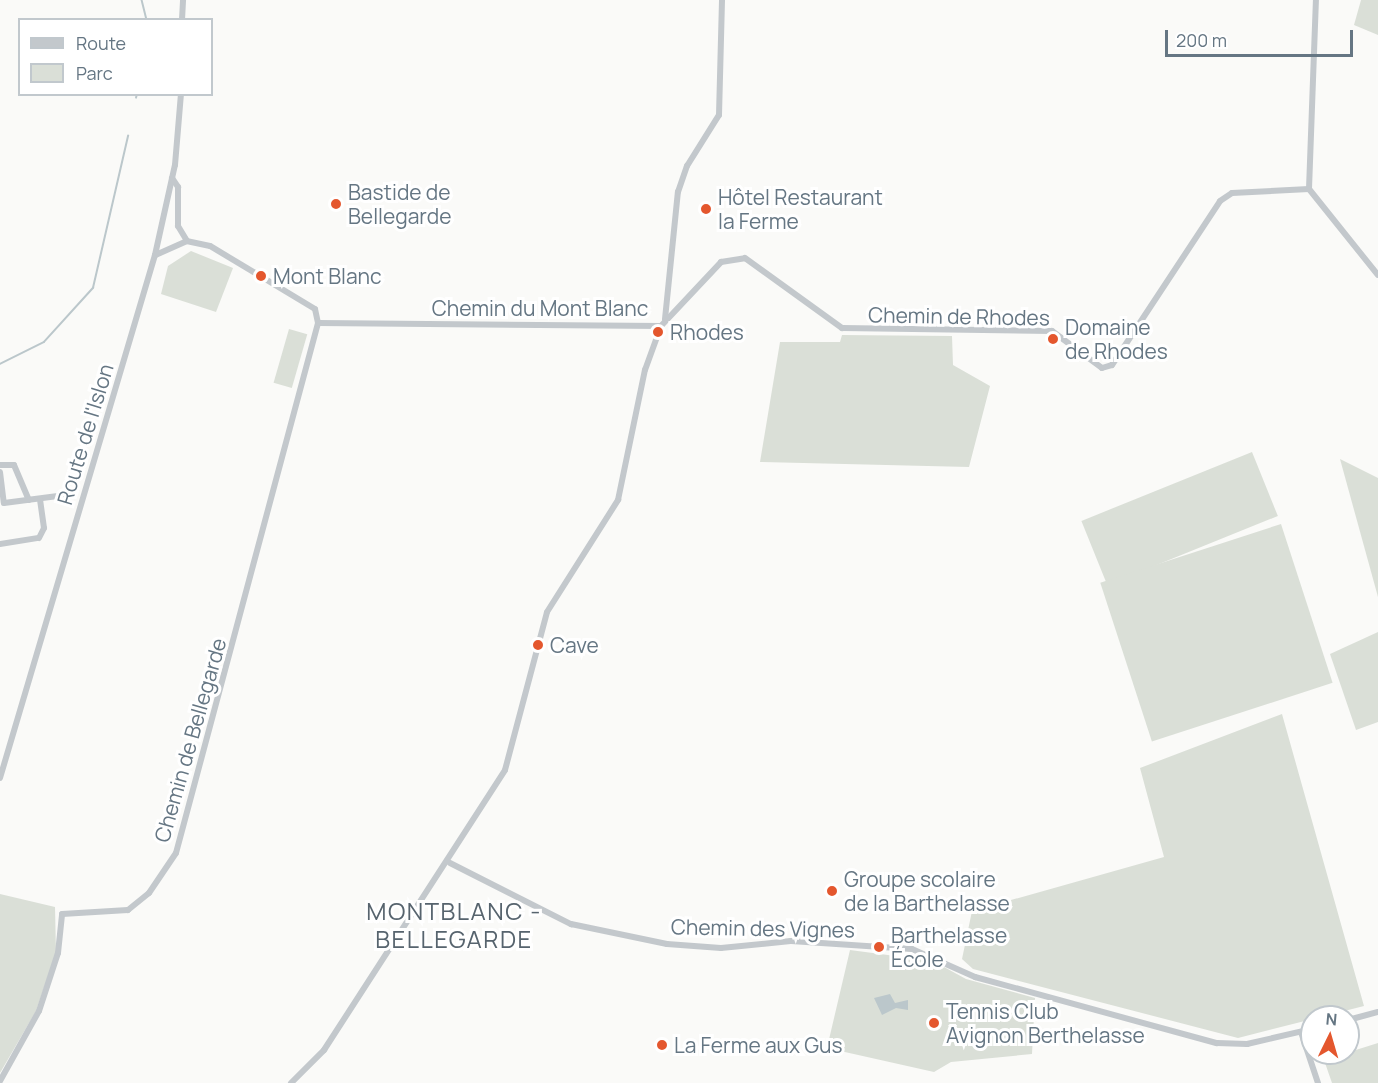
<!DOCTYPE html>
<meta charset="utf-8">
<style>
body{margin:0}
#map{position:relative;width:1378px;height:1083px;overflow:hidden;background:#fafaf8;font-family:Manrope,sans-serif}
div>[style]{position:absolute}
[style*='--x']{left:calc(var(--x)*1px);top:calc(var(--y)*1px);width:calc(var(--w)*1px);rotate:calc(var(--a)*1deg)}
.green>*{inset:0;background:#dadfd7;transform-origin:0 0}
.water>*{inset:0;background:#bbc7cb}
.stream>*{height:1.5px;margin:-0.75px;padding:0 0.75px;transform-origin:0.75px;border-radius:0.75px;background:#bbc7cb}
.minor>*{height:6px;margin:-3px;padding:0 3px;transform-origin:3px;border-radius:3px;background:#c3c8cc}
.dots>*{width:16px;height:16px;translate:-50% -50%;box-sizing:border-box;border:3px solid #fff;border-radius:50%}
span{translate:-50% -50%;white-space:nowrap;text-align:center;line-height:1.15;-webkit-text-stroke:6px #fff;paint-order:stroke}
.poi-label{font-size:21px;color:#657683}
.left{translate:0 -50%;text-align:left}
.street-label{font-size:21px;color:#657683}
.quarter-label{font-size:24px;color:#57646e;letter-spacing:1.5px}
.legend{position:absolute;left:18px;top:18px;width:195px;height:78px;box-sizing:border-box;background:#fff;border:2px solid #c1c8cd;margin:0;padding:8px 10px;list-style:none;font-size:18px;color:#657683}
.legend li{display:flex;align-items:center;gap:12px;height:30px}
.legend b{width:30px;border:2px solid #c1c8cd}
.north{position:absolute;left:1300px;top:1005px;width:60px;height:60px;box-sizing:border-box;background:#fff;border:2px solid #c1c8cd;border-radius:50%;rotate:5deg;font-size:16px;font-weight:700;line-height:24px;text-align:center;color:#657683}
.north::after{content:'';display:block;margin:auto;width:21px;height:27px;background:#e4572e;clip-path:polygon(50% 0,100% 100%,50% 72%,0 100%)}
.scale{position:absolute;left:1165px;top:30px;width:188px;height:27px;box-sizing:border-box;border:3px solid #657683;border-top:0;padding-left:8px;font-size:18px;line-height:21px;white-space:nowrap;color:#657683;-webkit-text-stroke:4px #fff;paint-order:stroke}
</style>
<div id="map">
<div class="green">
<i style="clip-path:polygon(1361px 0,1378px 0,1378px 35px,1354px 25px)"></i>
<i style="clip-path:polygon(191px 251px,233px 268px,216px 312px,161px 294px,168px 266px)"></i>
<i style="left:289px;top:329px;width:19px;height:56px;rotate:16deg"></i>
<i style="clip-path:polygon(842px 335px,952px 336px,953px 365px,990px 386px,969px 467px,760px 462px,780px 342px,840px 342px)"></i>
<i style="left:1252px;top:452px;width:69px;height:184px;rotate:68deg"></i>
<i style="clip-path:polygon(1340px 459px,1378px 478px,1378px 597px)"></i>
<i style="left:1281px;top:524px;width:167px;height:190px;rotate:72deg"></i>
<i style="clip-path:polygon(1378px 632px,1378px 722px,1356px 730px,1330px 654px)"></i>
<i style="clip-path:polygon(1282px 714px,1364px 1006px,1238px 1038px,973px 969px,962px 959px,972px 911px,1164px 857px,1140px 768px)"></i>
<i style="clip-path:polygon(0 894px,55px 907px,56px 952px,36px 1011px,0 1073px)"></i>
<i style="clip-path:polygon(850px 950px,933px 961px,966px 979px,1035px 998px,1032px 1054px,951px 1062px,934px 1072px,827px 1048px)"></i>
<i style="clip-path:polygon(1378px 1043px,1378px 1083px,1332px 1083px,1324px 1060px)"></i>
</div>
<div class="water">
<i style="clip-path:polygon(890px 994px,895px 1003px,908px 1000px,908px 1010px,896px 1008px,882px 1015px,874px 998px)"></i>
</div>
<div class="stream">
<i style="--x:142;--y:0;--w:21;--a:76"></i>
<i style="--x:136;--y:98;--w:4;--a:-76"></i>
<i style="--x:0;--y:364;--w:49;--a:-26.6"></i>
<i style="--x:44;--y:342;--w:73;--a:-47.8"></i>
<i style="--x:93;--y:288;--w:156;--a:-77"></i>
</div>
<div class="minor">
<i style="--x:182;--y:20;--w:20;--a:-87"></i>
<i style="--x:172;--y:178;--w:11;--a:56"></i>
<i style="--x:178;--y:187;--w:39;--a:90"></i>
<i style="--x:178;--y:226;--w:17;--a:59"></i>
<i style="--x:1309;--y:189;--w:189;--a:-87.9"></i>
<i style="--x:665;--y:319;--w:128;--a:-84.2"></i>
<i style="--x:678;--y:192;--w:28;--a:-71"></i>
<i style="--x:687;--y:166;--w:60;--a:-57.9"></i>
<i style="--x:719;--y:115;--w:115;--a:-88.5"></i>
<i style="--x:318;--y:323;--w:343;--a:0.5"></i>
<i style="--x:0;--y:465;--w:14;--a:0"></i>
<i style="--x:14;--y:465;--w:38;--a:67"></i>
<i style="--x:0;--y:472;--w:31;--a:83"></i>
<i style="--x:4;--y:503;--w:62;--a:-7.5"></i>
<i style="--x:0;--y:544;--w:39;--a:-9"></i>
<i style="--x:39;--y:538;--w:11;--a:-63"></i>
<i style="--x:44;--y:528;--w:29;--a:-98"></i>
<i style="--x:0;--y:778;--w:545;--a:-73.49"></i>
<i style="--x:155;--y:255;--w:92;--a:-77.5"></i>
<i style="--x:175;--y:165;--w:71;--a:-85.2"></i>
<i style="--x:450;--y:863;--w:136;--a:26.8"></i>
<i style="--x:571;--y:924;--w:98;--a:11.8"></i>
<i style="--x:667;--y:944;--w:54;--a:4.2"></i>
<i style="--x:721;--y:948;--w:70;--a:-5.7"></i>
<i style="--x:791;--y:941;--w:121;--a:3.8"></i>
<i style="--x:912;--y:949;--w:69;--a:24"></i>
<i style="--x:975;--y:977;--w:251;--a:15.3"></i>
<i style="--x:1217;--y:1043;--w:30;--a:2"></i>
<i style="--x:1247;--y:1044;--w:67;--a:-13"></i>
<i style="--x:1348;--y:1020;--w:31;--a:-15"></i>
<i style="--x:1301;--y:1032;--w:54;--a:71.6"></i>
<i style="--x:0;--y:1081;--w:80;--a:-60.9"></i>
<i style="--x:39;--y:1011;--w:61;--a:-71.9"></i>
<i style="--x:58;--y:953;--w:39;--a:-84"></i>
<i style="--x:62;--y:914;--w:66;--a:-3.5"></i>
<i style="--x:128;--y:910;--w:27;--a:-39"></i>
<i style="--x:149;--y:893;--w:48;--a:-56"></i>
<i style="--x:176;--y:853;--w:549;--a:-75"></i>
<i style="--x:318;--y:323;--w:14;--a:-102"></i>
<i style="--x:315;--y:309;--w:122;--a:-149"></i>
<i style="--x:210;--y:246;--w:24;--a:-168"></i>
<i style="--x:187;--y:241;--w:35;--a:156"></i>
<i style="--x:291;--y:1083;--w:47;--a:-45"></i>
<i style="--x:324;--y:1050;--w:333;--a:-57.1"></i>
<i style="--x:505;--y:770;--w:163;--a:-75.1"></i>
<i style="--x:547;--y:612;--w:133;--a:-57.6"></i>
<i style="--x:618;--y:500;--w:133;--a:-78.3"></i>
<i style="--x:645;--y:370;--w:47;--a:-70"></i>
<i style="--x:661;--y:326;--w:88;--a:-46.8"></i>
<i style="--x:721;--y:262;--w:24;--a:-9"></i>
<i style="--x:745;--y:258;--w:120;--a:35.8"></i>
<i style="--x:842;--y:328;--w:210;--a:0.8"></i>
<i style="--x:1052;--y:331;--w:62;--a:36.5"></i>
<i style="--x:1102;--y:368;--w:10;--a:-17"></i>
<i style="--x:1112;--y:365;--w:196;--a:-56.6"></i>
<i style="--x:1220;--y:201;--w:14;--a:-34"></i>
<i style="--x:1232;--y:193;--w:77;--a:-3"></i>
<i style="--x:1309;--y:189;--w:110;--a:51.3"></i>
</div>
<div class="dots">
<i style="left:336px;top:204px;background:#e4572e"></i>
<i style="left:706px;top:209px;background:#e4572e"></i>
<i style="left:261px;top:276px;background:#e4572e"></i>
<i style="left:658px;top:332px;background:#e4572e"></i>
<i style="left:1053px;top:339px;background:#e4572e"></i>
<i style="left:538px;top:645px;background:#e4572e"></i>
<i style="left:832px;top:891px;background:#e4572e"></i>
<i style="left:879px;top:947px;background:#e4572e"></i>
<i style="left:934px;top:1023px;background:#e4572e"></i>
<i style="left:662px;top:1045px;background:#e4572e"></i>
</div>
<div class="poi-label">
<span class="left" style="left:348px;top:204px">Bastide de<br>Bellegarde</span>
<span class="left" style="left:718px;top:209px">Hôtel Restaurant<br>la Ferme</span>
<span class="left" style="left:273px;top:276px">Mont Blanc</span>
<span class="left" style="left:1065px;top:339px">Domaine<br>de Rhodes</span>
<span class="left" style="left:670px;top:332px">Rhodes</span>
<span class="left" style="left:550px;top:645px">Cave</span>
<span class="left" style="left:844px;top:891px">Groupe scolaire<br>de la Barthelasse</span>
<span class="left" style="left:891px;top:947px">Barthelasse<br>École</span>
<span class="left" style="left:946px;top:1023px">Tennis Club<br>Avignon Berthelasse</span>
<span class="left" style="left:674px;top:1045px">La Ferme aux Gus</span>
</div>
<div class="street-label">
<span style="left:540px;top:308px">Chemin du Mont Blanc</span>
<span style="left:959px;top:316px;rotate:1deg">Chemin de Rhodes</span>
<span style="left:85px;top:434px;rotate:-73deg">Route de l'Islon</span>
<span style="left:190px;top:740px;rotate:-74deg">Chemin de Bellegarde</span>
<span style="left:763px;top:928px;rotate:1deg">Chemin des Vignes</span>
</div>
<div class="quarter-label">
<span style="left:454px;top:925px">MONTBLANC -<br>BELLEGARDE</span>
</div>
<ul class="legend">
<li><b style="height:8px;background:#c3c8cc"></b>Route</li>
<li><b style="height:16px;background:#dadfd7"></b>Parc</li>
</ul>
<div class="north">N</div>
<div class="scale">200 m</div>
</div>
